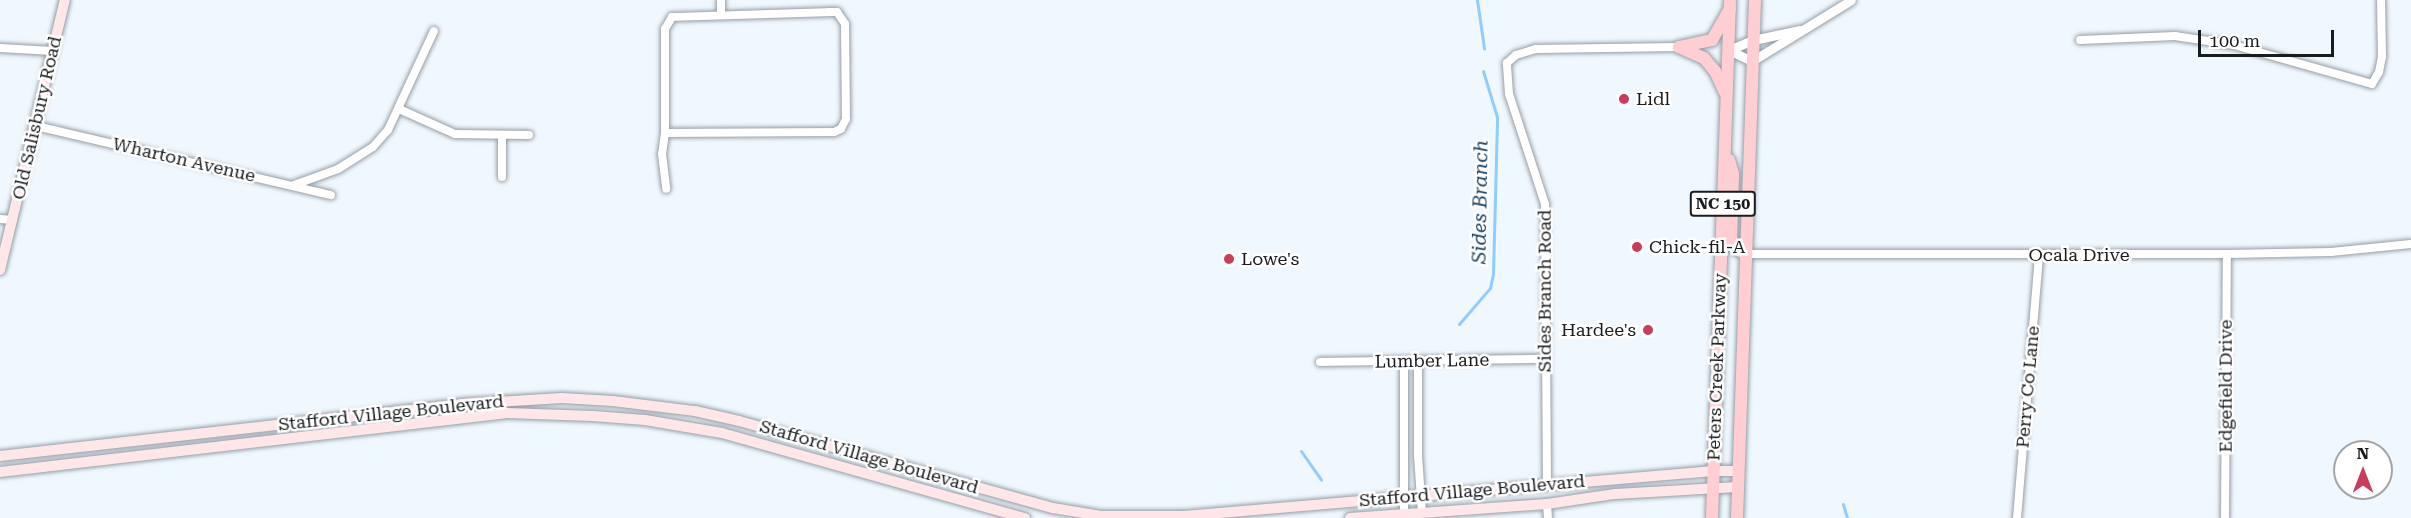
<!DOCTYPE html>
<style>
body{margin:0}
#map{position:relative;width:2411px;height:518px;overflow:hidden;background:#f0f8ff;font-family:"Roboto Serif",serif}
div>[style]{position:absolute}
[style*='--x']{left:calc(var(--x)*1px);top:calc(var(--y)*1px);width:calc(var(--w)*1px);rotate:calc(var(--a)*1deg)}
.stream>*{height:3px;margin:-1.5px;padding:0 1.5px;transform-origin:1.5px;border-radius:1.5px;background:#90ccfe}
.roads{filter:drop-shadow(0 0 2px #959ea6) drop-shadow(0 0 2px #959ea6)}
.minor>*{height:8px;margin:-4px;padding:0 4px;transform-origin:4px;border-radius:4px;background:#fff}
.tertiary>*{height:9px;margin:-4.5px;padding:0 4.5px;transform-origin:4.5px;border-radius:4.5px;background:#fff}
.secondary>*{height:10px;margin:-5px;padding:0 5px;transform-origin:5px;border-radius:5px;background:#fee6e9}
.primary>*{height:12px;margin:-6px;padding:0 6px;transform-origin:6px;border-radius:6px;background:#feced3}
.dots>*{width:16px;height:16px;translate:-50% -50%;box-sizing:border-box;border:3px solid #fff;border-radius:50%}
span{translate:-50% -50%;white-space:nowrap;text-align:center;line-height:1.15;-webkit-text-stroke:5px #fff;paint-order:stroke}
.shield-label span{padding:2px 4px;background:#fff;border:2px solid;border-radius:4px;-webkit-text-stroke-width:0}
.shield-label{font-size:16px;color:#191c1f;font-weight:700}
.poi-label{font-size:18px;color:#191c1f}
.left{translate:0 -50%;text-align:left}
.right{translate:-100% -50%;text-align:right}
.street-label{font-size:18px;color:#191c1f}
.water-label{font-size:20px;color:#194566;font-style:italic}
.north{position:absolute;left:2333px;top:440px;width:60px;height:60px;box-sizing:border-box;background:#fff;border:2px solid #a3a4a5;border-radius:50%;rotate:0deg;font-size:16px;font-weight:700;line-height:24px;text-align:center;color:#191c1f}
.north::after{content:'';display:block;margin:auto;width:21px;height:27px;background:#cb3c5c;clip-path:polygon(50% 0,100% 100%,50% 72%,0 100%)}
.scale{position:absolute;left:2198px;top:30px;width:136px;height:27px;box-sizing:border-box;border:3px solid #191c1f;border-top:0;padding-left:8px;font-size:18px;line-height:21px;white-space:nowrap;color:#191c1f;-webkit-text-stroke:4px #fff;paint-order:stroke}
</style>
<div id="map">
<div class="stream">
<i style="--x:1477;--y:0;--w:49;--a:81.7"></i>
<i style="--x:1459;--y:324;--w:48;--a:-49.3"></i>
<i style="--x:1490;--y:288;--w:14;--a:-78"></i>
<i style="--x:1493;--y:274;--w:157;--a:-88.5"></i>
<i style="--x:1497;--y:117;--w:48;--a:-106.9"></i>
<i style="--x:1301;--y:451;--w:35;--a:55"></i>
<i style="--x:1843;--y:504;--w:15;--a:74"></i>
</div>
<div class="roads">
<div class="minor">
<i style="--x:721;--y:0;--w:15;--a:90"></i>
<i style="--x:829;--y:12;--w:8;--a:0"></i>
<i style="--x:837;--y:12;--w:14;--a:56"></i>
<i style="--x:845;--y:24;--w:95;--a:89.4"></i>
<i style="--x:846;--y:119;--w:11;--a:117"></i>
<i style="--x:841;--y:129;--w:8;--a:157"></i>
<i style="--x:834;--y:132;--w:169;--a:179.7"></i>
<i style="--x:665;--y:133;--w:104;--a:-90"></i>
<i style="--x:665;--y:29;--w:14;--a:-60"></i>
<i style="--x:672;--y:17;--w:157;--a:-1.8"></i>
<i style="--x:2080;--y:40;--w:95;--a:-2.4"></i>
<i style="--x:2175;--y:36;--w:60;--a:8.7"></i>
<i style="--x:2234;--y:45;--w:143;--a:15.8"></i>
<i style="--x:2372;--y:84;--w:14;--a:-60"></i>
<i style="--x:2379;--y:72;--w:16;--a:-79"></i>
<i style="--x:2382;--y:56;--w:56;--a:-91"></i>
<i style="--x:0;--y:48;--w:53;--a:3.2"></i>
<i style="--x:399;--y:109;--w:61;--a:24.1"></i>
<i style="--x:455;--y:134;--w:74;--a:0.8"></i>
<i style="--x:36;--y:126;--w:303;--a:13.2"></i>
<i style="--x:665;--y:133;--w:21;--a:98"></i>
<i style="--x:662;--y:154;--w:35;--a:83"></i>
<i style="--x:502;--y:135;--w:42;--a:90"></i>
<i style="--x:294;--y:185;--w:47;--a:-20"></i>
<i style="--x:338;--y:169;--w:41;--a:-32.2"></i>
<i style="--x:373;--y:147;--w:23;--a:-49"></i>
<i style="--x:388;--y:130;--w:109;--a:-65.1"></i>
<i style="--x:0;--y:219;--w:13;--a:4"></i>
<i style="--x:1746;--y:254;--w:481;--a:0"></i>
<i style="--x:2227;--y:254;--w:104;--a:-1.1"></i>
<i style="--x:2331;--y:252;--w:80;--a:-5.7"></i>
<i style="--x:1404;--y:361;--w:153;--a:90"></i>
<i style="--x:1418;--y:361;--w:94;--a:90"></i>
<i style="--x:1418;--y:455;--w:58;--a:86.1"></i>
<i style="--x:1320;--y:362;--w:225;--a:-0.8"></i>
<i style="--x:1547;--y:485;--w:281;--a:-90.4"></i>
<i style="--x:1545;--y:204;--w:116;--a:-108.1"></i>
<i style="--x:1509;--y:94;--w:31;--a:-94"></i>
<i style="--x:1507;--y:63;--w:12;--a:-42"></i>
<i style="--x:1516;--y:55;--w:21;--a:-17"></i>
<i style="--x:1536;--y:49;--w:143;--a:-0.8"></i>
<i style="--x:1547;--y:504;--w:14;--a:86"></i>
<i style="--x:2017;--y:518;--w:264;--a:-85.2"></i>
<i style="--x:2225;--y:518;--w:264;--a:-89.6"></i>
</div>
<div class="tertiary">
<i style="--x:1729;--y:50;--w:25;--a:26"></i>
<i style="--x:1752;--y:61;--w:116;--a:-31.6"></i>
<i style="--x:1729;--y:50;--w:26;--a:-23"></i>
<i style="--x:1753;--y:40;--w:48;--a:-12"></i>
</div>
<div class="secondary">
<i style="--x:0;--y:270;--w:278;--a:-76.5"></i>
<i style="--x:0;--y:456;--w:464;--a:-6.4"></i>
<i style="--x:461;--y:404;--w:101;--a:-3.4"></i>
<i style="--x:562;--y:398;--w:51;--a:3.4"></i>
<i style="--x:613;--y:401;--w:83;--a:7"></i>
<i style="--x:695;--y:411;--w:45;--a:12.8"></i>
<i style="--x:739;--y:421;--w:326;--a:15.5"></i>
<i style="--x:1053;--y:508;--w:50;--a:9.3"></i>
<i style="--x:1102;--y:516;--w:82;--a:0"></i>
<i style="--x:1184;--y:516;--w:531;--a:-4.86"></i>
<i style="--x:1713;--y:471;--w:25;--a:0"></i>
<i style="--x:0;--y:472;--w:510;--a:-6.64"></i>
<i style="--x:507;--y:413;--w:86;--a:2"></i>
<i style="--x:593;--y:416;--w:52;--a:4.4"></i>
<i style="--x:645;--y:420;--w:78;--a:9.6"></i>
<i style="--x:722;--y:433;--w:315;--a:15.7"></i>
<i style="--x:1350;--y:518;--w:197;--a:-4.1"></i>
<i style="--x:1547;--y:504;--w:69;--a:-8.4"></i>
<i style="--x:1615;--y:494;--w:123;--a:-3.3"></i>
</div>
<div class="primary">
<i style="--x:1679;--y:47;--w:27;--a:24"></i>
<i style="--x:1704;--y:58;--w:17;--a:50"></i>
<i style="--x:1715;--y:71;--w:23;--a:65"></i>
<i style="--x:1679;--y:47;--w:34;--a:-12"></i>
<i style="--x:1712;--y:40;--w:36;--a:-60"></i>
<i style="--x:1729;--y:160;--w:15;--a:74"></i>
<i style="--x:1733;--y:174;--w:66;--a:91.7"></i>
<i style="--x:1731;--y:240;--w:9;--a:63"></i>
<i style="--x:1735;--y:248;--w:13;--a:29"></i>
<i style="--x:1712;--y:518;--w:518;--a:-88.01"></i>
<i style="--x:1737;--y:518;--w:518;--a:-88.01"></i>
</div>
</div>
<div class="dots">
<i style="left:1624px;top:99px;background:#cb3c5c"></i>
<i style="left:1637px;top:247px;background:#cb3c5c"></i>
<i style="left:1229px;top:259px;background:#cb3c5c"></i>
<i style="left:1648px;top:330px;background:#cb3c5c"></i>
</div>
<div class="shield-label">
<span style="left:1723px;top:204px">NC 150</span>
</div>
<div class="poi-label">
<span class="left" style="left:1636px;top:99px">Lidl</span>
<span class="left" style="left:1649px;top:247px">Chick-fil-A</span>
<span class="left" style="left:1241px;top:259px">Lowe's</span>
<span class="right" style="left:1636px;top:330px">Hardee's</span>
</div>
<div class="street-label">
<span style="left:37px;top:118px;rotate:-77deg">Old Salisbury Road</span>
<span style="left:184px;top:160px;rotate:13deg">Wharton Avenue</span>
<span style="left:2079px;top:255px">Ocala Drive</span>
<span style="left:1545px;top:291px;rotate:-90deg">Sides Branch Road</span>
<span style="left:1432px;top:361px;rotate:-1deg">Lumber Lane</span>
<span style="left:1717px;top:367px;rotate:-88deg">Peters Creek Parkway</span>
<span style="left:2226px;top:386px;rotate:-90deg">Edgefield Drive</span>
<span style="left:2028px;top:387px;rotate:-85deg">Perry Co Lane</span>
<span style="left:391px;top:413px;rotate:-6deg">Stafford Village Boulevard</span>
<span style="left:869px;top:457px;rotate:16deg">Stafford Village Boulevard</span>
<span style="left:1472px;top:491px;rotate:-5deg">Stafford Village Boulevard</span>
</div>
<div class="water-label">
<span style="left:1480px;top:202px;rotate:-89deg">Sides Branch</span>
</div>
<div class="north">N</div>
<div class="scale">100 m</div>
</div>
